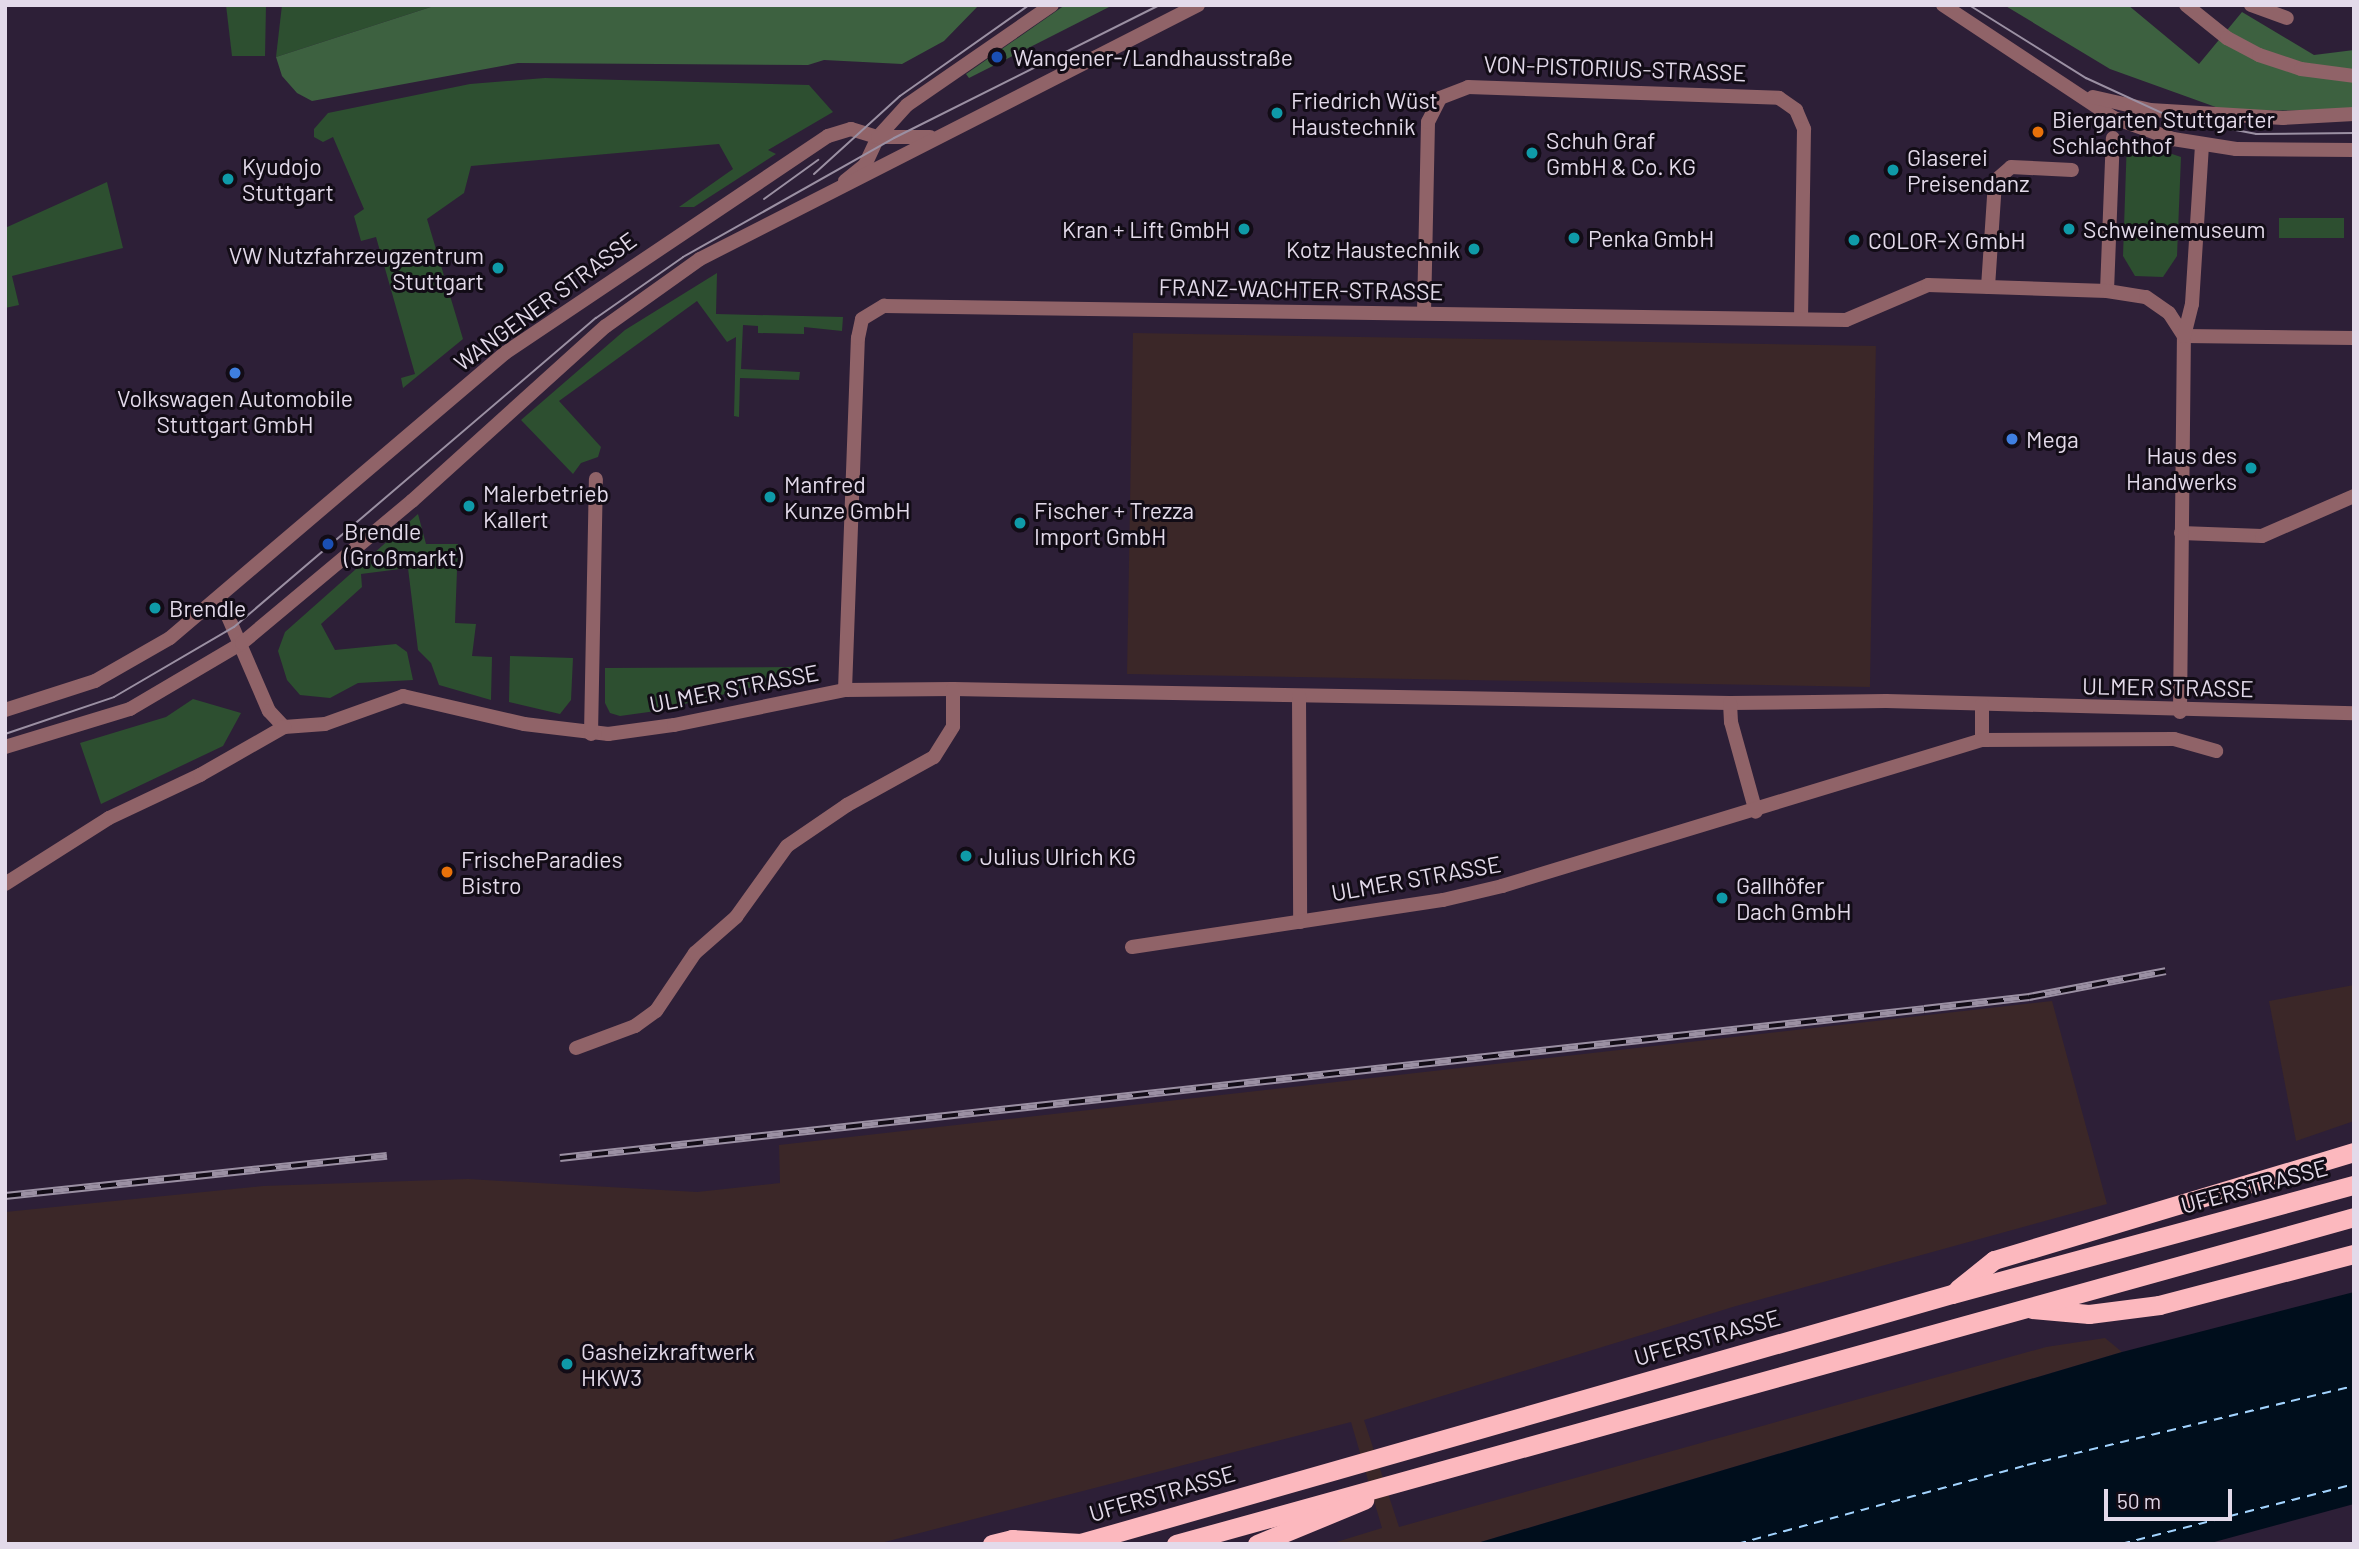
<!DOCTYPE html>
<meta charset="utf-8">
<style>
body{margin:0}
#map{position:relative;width:2359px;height:1549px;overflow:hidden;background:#2d1f37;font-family:Barlow,sans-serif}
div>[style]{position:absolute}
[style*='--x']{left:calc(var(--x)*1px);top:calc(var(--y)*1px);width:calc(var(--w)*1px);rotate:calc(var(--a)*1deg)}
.industrial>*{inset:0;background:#3b2728;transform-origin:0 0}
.green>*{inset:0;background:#2d4f30;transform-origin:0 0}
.forest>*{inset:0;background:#3d6140}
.water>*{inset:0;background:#000e1c}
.ferry>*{height:2px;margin-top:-1px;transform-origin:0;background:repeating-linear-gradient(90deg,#a2d3fe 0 9px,transparent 0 16px)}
.minor>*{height:14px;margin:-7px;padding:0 7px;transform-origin:7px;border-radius:7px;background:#906368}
.tertiary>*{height:14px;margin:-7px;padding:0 7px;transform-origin:7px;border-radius:7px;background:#906368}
.trunk>*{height:19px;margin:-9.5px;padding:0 9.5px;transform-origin:9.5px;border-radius:9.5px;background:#fcb8be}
.tram>*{height:2px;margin:-1px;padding:0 1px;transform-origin:1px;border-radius:1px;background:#9b90a3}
.rail>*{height:8px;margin-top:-4px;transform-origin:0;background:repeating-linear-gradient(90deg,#120c16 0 16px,#9b90a3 0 32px);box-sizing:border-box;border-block:2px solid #9b90a3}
.dots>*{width:19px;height:19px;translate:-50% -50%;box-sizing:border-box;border:4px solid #120c16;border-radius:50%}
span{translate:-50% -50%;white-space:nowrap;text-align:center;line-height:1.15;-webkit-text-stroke:6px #120c16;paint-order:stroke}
.poi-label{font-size:23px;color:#e3daea}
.left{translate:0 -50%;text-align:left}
.right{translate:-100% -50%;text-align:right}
.street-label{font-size:23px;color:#e3daea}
.frame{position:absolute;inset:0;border:7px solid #e3daea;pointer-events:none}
.scale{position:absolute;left:2104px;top:1489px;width:128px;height:32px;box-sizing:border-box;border:4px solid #e3daea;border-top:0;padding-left:9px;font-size:21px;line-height:24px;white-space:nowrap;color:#e3daea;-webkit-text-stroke:5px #120c16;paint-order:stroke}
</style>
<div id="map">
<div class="industrial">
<i style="left:1133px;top:333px;width:743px;height:341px;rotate:1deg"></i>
<i style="clip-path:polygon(2354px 985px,2354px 1121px,2296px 1141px,2269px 1001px)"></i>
<i style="clip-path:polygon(2052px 1001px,2107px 1204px,1736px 1306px,1364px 1420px,1399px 1527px,2046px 1347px,2105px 1338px,2122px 1352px,1474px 1544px,1330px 1544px,1382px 1528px,1351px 1422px,877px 1544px,5px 1544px,5px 1212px,263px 1186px,468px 1179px,697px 1192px,780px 1183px,779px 1145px)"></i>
</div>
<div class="green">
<i style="clip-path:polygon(226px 5px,266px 5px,265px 56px,232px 56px)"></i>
<i style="clip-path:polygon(282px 5px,437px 5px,276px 57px)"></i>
<i style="clip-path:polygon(545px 78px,809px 85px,833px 112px,768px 150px,776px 154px,694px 207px,679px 207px,733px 169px,719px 144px,471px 166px,464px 193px,427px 219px,463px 339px,403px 388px,401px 378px,415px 374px,376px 237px,361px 241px,354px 216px,364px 209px,333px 137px,323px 142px,314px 137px,314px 129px,328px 113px,470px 84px)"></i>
<i style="clip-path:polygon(2127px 139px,2181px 157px,2177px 256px,2163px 277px,2135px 276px,2123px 256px)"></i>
<i style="clip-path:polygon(107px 182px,123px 248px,12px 276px,19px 305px,5px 308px,5px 228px)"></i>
<i style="left:2279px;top:218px;width:65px;height:20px"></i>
<i style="clip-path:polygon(717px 273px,716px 314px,843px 317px,842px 331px,804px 327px,804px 334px,758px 333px,758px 326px,743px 325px,741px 369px,800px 372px,799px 380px,740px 378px,739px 417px,734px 416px,736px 337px,727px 342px,697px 301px,559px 401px,601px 447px,598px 457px,581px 463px,573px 474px,521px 420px,625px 330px)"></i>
<i style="clip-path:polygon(418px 514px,426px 544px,458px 544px,455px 623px,476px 624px,472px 656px,492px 657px,491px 700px,439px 685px,431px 663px,418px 650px,408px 568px,361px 574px,362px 587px,321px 624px,335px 650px,396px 644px,407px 652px,413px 680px,358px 683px,330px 698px,300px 695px,287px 680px,278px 651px,285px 632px)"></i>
<i style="clip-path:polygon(510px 656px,573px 658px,571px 700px,560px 714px,509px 702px)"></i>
<i style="clip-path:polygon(798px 667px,791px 678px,656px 711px,620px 716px,610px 713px,605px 703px,605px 668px)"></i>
<i style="clip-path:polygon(193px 699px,241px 713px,223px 746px,101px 804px,80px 743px,166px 717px)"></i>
</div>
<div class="forest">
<i style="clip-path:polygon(437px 5px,979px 5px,944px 41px,902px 64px,824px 60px,808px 65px,518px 63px,312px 101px,297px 93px,282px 76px,276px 57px)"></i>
<i style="clip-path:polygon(1065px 5px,1113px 5px,969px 78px,966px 74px)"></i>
<i style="clip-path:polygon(2004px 5px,2128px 5px,2199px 64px,2242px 12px,2314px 55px,2354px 50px,2354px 111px,2224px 110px,2110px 69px)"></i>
</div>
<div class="water">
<i style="clip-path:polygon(2354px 1292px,2354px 1504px,2207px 1544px,1474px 1544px,2122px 1352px)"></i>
</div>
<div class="ferry">
<i style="--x:1737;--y:1544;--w:301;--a:-15.2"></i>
<i style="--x:2027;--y:1465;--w:336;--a:-13.6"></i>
<i style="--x:2121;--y:1544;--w:241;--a:-14.4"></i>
</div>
<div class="minor">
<i style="--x:2186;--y:5;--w:53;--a:38.8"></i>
<i style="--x:2227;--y:38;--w:36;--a:28"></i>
<i style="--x:2259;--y:55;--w:44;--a:18.4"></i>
<i style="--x:2301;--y:69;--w:53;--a:7.5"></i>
<i style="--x:2251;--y:5;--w:38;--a:20"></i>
<i style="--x:845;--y:181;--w:26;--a:-39"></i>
<i style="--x:865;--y:165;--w:31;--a:-65"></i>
<i style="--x:878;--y:137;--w:43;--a:-47.8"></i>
<i style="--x:907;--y:105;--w:176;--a:-34.6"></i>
<i style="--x:1988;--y:287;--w:106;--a:-86.2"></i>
<i style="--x:1995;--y:181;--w:21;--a:-41"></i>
<i style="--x:2011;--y:167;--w:61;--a:2.8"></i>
<i style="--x:2107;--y:291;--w:153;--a:-87.8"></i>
<i style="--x:1424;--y:313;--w:191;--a:-88.8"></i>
<i style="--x:1428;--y:122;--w:27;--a:-63"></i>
<i style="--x:1440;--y:98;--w:30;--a:-21"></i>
<i style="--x:1468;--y:87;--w:311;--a:2"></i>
<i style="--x:1779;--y:98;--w:21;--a:35"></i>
<i style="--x:1796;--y:110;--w:21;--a:67"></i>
<i style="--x:1804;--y:129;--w:190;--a:90.9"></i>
<i style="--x:2184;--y:336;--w:170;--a:0.7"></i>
<i style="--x:2181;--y:533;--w:81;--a:2.1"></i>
<i style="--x:2262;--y:536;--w:100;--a:-23.5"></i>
<i style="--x:220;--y:598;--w:123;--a:66.6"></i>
<i style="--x:269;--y:711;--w:22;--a:47"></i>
<i style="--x:284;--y:727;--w:41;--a:-4.2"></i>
<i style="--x:325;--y:724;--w:83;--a:-19.7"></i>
<i style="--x:403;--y:696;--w:124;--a:13"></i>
<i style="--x:524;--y:724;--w:85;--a:6.8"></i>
<i style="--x:608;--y:734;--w:67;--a:-7.8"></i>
<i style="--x:674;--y:725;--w:175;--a:-11.6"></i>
<i style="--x:845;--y:690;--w:108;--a:-0.5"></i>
<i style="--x:953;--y:689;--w:777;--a:1.03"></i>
<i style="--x:1730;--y:703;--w:156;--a:-0.7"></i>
<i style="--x:1886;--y:701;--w:468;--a:1.5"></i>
<i style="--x:845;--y:690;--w:352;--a:-87.9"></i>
<i style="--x:858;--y:338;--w:19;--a:-78"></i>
<i style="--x:862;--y:319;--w:26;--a:-31"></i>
<i style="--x:884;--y:306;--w:962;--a:0.83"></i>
<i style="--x:1846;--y:320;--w:89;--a:-23.1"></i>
<i style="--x:1928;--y:285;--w:179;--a:1.9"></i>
<i style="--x:2107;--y:291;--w:39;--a:9"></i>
<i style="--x:2146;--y:297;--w:28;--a:35"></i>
<i style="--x:2169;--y:313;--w:27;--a:57"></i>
<i style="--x:1299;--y:696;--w:226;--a:89.7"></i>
<i style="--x:1730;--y:703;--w:19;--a:87"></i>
<i style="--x:1731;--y:722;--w:93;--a:74.5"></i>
<i style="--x:2180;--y:712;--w:376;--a:-89.4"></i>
<i style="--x:2184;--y:336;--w:33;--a:-76"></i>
<i style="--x:2192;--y:304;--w:159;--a:-86.4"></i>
<i style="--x:591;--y:734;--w:255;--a:-88.9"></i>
<i style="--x:1982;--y:740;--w:36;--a:-90"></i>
<i style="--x:5;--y:884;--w:123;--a:-32.4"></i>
<i style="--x:109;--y:818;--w:101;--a:-25.3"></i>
<i style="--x:200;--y:775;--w:97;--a:-29.7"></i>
<i style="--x:1132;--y:947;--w:315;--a:-8.6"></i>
<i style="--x:1443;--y:900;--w:61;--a:-13.3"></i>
<i style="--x:1502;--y:886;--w:502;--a:-16.92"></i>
<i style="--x:1982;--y:740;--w:192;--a:-0.3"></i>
<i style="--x:2174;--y:739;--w:44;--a:15.9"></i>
<i style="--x:576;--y:1048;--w:63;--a:-20.4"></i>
<i style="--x:635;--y:1026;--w:26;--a:-36"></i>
<i style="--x:656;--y:1011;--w:70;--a:-56.1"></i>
<i style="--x:695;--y:953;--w:55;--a:-41.3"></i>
<i style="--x:736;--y:917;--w:87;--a:-54.3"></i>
<i style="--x:787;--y:846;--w:73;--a:-34.3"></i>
<i style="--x:847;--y:805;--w:99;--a:-28.9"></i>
<i style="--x:934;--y:757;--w:36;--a:-58"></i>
<i style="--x:953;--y:726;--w:37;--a:-90"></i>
</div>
<div class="tertiary">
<i style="--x:1943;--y:5;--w:205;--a:33.5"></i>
<i style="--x:2114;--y:118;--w:63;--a:19.6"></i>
<i style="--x:2173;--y:139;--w:64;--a:9"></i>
<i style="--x:2236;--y:149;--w:118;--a:0.5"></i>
<i style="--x:2093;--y:97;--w:58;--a:12.8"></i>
<i style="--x:2150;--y:110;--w:133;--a:3.4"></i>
<i style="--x:2283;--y:118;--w:71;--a:-3.2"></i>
<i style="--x:5;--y:710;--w:95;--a:-17.9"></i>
<i style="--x:95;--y:681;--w:86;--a:-29.8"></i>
<i style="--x:170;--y:638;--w:440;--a:-40.4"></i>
<i style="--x:505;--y:353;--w:389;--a:-33.9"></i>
<i style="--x:828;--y:136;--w:24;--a:-17"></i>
<i style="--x:851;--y:129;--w:28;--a:17"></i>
<i style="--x:878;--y:137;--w:52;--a:0"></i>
<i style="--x:5;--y:747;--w:131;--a:-16.9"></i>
<i style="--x:130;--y:709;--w:130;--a:-30.5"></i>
<i style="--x:242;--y:643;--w:222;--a:-39.9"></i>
<i style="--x:412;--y:501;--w:261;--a:-42.1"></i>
<i style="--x:606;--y:326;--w:115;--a:-35.5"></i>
<i style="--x:700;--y:259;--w:559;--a:-27.02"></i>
</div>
<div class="trunk">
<i style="--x:1958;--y:1289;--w:46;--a:-38.9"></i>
<i style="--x:1994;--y:1260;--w:376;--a:-16.7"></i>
<i style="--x:2032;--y:1309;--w:57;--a:5"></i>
<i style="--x:2089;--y:1314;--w:71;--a:-7.3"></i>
<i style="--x:2159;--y:1305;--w:202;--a:-14.7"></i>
<i style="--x:992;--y:1544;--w:21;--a:-14"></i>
<i style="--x:1012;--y:1539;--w:69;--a:3.3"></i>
<i style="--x:1077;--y:1544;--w:910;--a:-15.95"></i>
<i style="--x:1952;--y:1294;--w:417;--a:-15.2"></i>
<i style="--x:1176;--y:1544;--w:1223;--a:-15.51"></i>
<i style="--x:1257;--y:1544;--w:116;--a:-22.4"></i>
</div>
<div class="tram">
<i style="--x:1969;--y:5;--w:138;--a:32"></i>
<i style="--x:2086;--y:78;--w:96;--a:24.7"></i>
<i style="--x:2173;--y:118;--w:85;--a:10.9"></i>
<i style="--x:2256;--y:134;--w:98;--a:-0.6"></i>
<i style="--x:814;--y:174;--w:116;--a:-42.2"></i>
<i style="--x:900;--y:96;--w:158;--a:-35.2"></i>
<i style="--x:764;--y:199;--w:67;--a:-35.8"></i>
<i style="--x:5;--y:734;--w:115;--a:-18.7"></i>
<i style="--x:114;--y:697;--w:139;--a:-30.3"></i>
<i style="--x:234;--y:627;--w:476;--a:-40.5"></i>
<i style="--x:596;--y:318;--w:106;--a:-35"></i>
<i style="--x:683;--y:257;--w:242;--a:-29.4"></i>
<i style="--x:894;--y:138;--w:297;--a:-26.6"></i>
</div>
<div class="rail">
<i style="--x:560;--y:1158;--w:1372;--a:-6.23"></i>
<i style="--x:1924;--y:1009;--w:106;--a:-6.5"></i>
<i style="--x:2029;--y:997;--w:139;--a:-10.7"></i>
<i style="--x:5;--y:1196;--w:384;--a:-6"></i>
</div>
<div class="dots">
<i style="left:997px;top:57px;background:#1a4fb4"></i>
<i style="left:1277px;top:113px;background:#0f9aa8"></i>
<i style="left:2038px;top:132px;background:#e8710a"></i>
<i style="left:1532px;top:153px;background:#0f9aa8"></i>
<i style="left:1893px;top:170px;background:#0f9aa8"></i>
<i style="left:228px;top:179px;background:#0f9aa8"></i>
<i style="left:1244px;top:229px;background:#0f9aa8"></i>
<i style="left:2069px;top:229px;background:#0f9aa8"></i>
<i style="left:1574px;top:238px;background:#0f9aa8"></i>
<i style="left:1854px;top:240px;background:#0f9aa8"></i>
<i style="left:1474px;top:249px;background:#0f9aa8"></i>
<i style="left:498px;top:268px;background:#0f9aa8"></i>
<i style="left:235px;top:373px;background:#3f7fe0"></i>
<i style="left:2012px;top:439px;background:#3f7fe0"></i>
<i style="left:2251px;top:468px;background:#0f9aa8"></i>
<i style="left:770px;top:497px;background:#0f9aa8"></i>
<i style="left:469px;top:506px;background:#0f9aa8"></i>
<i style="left:1020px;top:523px;background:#0f9aa8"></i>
<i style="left:328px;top:544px;background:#1a4fb4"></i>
<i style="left:155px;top:608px;background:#0f9aa8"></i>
<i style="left:966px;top:856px;background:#0f9aa8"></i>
<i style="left:447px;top:872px;background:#e8710a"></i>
<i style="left:1722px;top:898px;background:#0f9aa8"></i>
<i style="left:567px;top:1364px;background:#0f9aa8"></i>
</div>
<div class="poi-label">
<span class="left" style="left:1013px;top:57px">Wangener-/Landhausstraße</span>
<span class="left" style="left:1291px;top:113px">Friedrich Wüst<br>Haustechnik</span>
<span class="left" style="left:2052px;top:132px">Biergarten Stuttgarter<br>Schlachthof</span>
<span class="left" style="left:1546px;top:153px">Schuh Graf<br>GmbH &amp; Co. KG</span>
<span class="left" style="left:1907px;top:170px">Glaserei<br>Preisendanz</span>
<span class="left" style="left:242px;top:179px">Kyudojo<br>Stuttgart</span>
<span class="right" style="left:1230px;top:229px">Kran + Lift GmbH</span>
<span class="left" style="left:2083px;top:229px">Schweinemuseum</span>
<span class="left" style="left:1588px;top:238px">Penka GmbH</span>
<span class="left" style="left:1868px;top:240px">COLOR-X GmbH</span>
<span class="right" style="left:1460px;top:249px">Kotz Haustechnik</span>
<span class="right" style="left:484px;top:268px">VW Nutzfahrzeugzentrum<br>Stuttgart</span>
<span style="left:235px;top:411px">Volkswagen Automobile<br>Stuttgart GmbH</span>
<span class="left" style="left:2026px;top:439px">Mega</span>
<span class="right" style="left:2237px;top:468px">Haus des<br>Handwerks</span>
<span class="left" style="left:784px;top:497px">Manfred<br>Kunze GmbH</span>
<span class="left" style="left:483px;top:506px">Malerbetrieb<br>Kallert</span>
<span class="left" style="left:1034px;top:523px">Fischer + Trezza<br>Import GmbH</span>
<span class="left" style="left:344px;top:544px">Brendle<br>(Großmarkt)</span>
<span class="left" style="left:169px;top:608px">Brendle</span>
<span class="left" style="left:980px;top:856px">Julius Ulrich KG</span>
<span class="left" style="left:461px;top:872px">FrischeParadies<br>Bistro</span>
<span class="left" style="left:1736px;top:898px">Gallhöfer<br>Dach GmbH</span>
<span class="left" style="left:581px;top:1364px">Gasheizkraftwerk<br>HKW3</span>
</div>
<div class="street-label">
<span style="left:1615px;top:68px;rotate:2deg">VON-PISTORIUS-STRASSE</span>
<span style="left:1301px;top:289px;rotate:1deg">FRANZ-WACHTER-STRASSE</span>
<span style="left:545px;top:301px;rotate:-36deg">WANGENER STRASSE</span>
<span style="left:2168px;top:687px;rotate:1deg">ULMER STRASSE</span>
<span style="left:734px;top:688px;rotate:-11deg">ULMER STRASSE</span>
<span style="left:1416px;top:878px;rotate:-10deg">ULMER STRASSE</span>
<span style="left:2254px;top:1186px;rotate:-15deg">UFERSTRASSE</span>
<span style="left:1707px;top:1337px;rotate:-16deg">UFERSTRASSE</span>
<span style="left:1162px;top:1493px;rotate:-16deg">UFERSTRASSE</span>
</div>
<div class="frame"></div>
<div class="scale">50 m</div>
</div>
